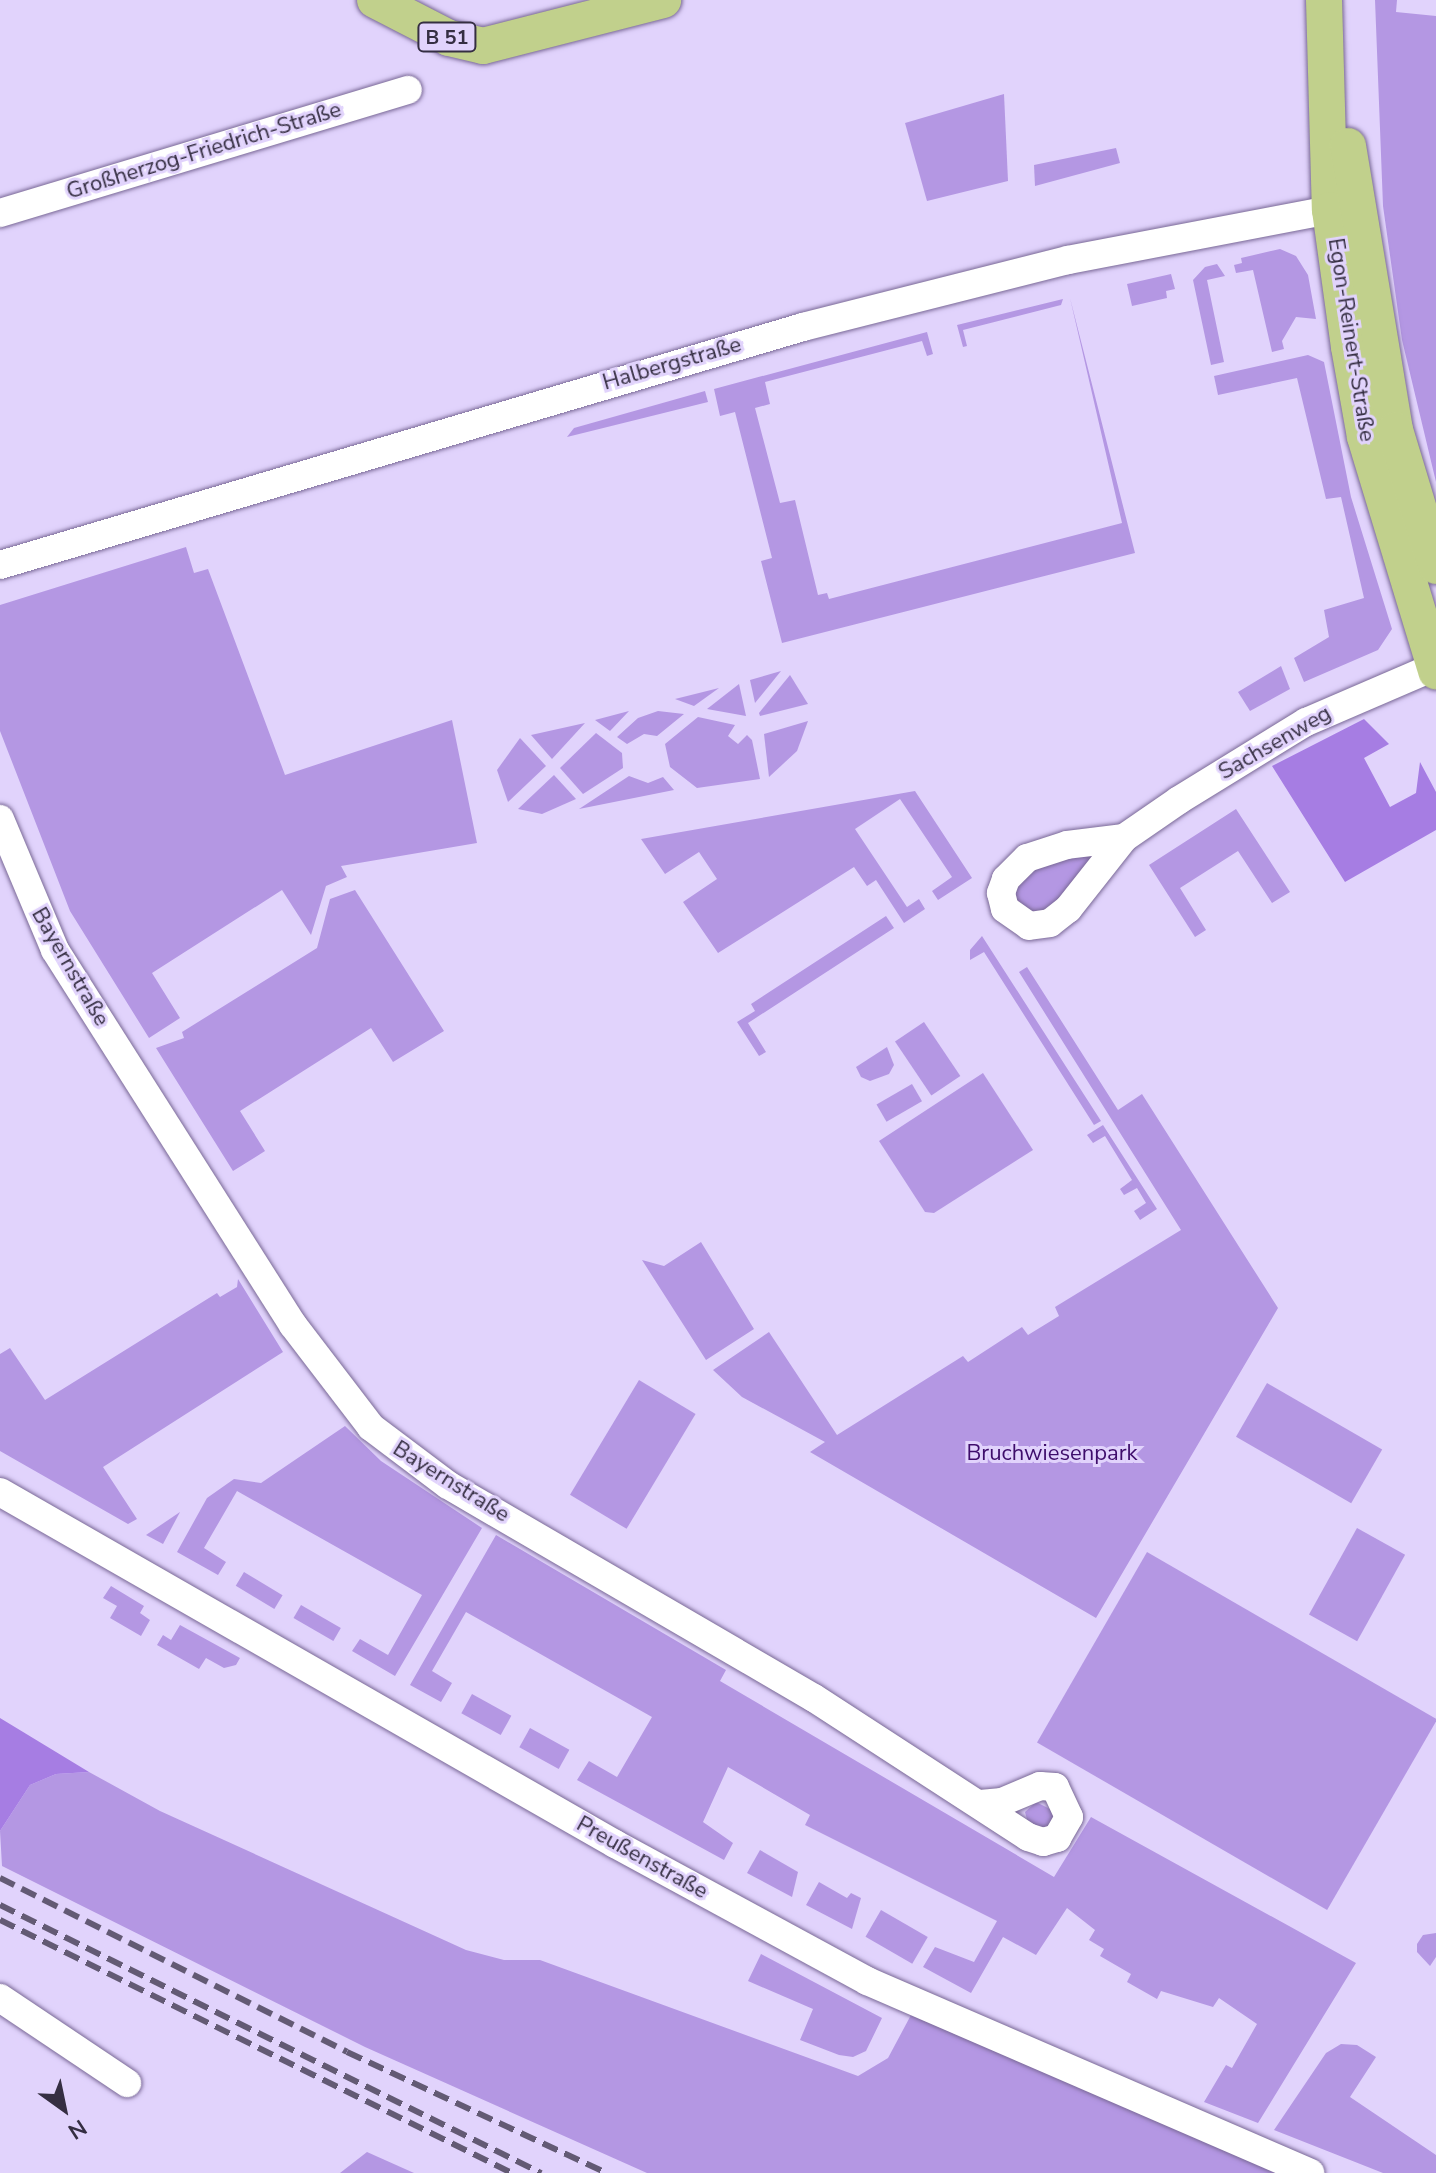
<!DOCTYPE html>
<meta charset="utf-8">
<style>
body{margin:0}
#map{position:relative;width:1436px;height:2173px;overflow:hidden;background:#e1d3fc;font-family:"Nunito Sans",sans-serif}
div>[style]{position:absolute}
[style*='--x']{left:calc(var(--x)*1px);top:calc(var(--y)*1px);width:calc(var(--w)*1px);rotate:calc(var(--a)*1deg)}
.green>*{inset:0;background:#b497e3;transform-origin:0 0}
.forest>*{inset:0;background:#a67de3}
.roads{filter:drop-shadow(0 0 2px #796896) drop-shadow(0 0 2px #796896)}
.minor>*{height:28px;margin:-14px;padding:0 14px;transform-origin:14px;border-radius:14px;background:#fff}
.major>*{height:36px;margin:-18px;padding:0 18px;transform-origin:18px;border-radius:18px;background:#c1d08c}
.rail>*{height:6px;margin-top:-3px;transform-origin:0;background:repeating-linear-gradient(90deg,#635a74 0 16px,transparent 0 24px)}
span{translate:-50% -50%;white-space:nowrap;text-align:center;line-height:1.15;-webkit-text-stroke:6px #e1d3fc;paint-order:stroke}
.shield-label span{padding:2px 6px;background:#e1d3fc;border:2px solid;border-radius:6px;-webkit-text-stroke-width:0}
.shield-label{font-size:20px;color:#352e42;font-weight:700}
.street-label{font-size:22px;color:#352e42}
.park-label{font-size:22px;color:#3e0d6b}
.north{position:absolute;left:24px;top:2069px;width:80px;height:80px;-webkit-text-stroke:6px #e1d3fc;paint-order:stroke;rotate:147deg;font-size:22px;font-weight:700;line-height:32px;text-align:center;color:#352e42}
.north::after{content:'';display:block;margin:auto;width:28px;height:36px;background:#352e42;clip-path:polygon(50% 0,100% 100%,50% 72%,0 100%)}
</style>
<div id="map">
<div class="green">
<i style="clip-path:polygon(1375px 0,1397px 0,1396px 12px,1436px 16px,1436px 482px,1402px 340px,1383px 206px)"></i>
<i style="clip-path:polygon(1004px 94px,1008px 181px,927px 201px,905px 123px)"></i>
<i style="clip-path:polygon(1116px 148px,1120px 163px,1035px 186px,1034px 165px)"></i>
<i style="clip-path:polygon(1280px 249px,1296px 256px,1308px 275px,1316px 319px,1296px 317px,1282px 341px,1284px 349px,1272px 352px,1253px 270px,1236px 273px,1234px 265px,1242px 263px,1241px 258px)"></i>
<i style="clip-path:polygon(1217px 264px,1225px 276px,1207px 280px,1224px 362px,1211px 365px,1193px 280px,1205px 267px)"></i>
<i style="clip-path:polygon(1171px 274px,1175px 289px,1166px 291px,1167px 298px,1132px 306px,1127px 284px)"></i>
<i style="clip-path:polygon(1070px 298px,1135px 553px,782px 643px,761px 561px,772px 558px,735px 412px,720px 416px,714px 389px,927px 332px,933px 354px,927px 356px,922px 341px,765px 382px,770px 404px,755px 408px,780px 503px,795px 500px,818px 595px,827px 593px,829px 599px,1122px 523px)"></i>
<i style="clip-path:polygon(1063px 299px,1061px 305px,963px 330px,967px 346px,963px 347px,957px 325px)"></i>
<i style="clip-path:polygon(1308px 355px,1324px 362px,1351px 497px,1392px 629px,1378px 650px,1304px 682px,1294px 658px,1329px 637px,1324px 610px,1364px 598px,1341px 497px,1326px 499px,1297px 378px,1218px 395px,1214px 376px)"></i>
<i style="clip-path:polygon(705px 391px,708px 402px,567px 437px,574px 428px)"></i>
<i style="clip-path:polygon(186px 547px,194px 573px,208px 569px,285px 775px,452px 720px,477px 843px,341px 866px,347px 877px,326px 886px,311px 935px,282px 890px,152px 973px,180px 1018px,149px 1038px,70px 911px,0 731px,0 605px)"></i>
<i style="clip-path:polygon(1281px 666px,1290px 689px,1250px 711px,1238px 692px)"></i>
<i style="clip-path:polygon(781px 671px,755px 703px,750px 680px)"></i>
<i style="clip-path:polygon(790px 675px,808px 704px,760px 716px,759px 713px)"></i>
<i style="clip-path:polygon(739px 684px,746px 716px,707px 709px)"></i>
<i style="clip-path:polygon(719px 688px,694px 706px,675px 699px)"></i>
<i style="clip-path:polygon(629px 711px,610px 731px,595px 720px)"></i>
<i style="clip-path:polygon(658px 711px,684px 714px,657px 736px,644px 734px,627px 744px,617px 737px,638px 718px)"></i>
<i style="clip-path:polygon(698px 717px,735px 725px,728px 736px,738px 744px,747px 735px,752px 740px,760px 779px,697px 788px,670px 767px,665px 744px)"></i>
<i style="clip-path:polygon(808px 721px,797px 751px,769px 777px,764px 734px)"></i>
<i style="clip-path:polygon(585px 723px,552px 759px,531px 735px)"></i>
<i style="clip-path:polygon(596px 733px,622px 753px,623px 768px,583px 794px,560px 768px)"></i>
<i style="clip-path:polygon(520px 738px,546px 766px,508px 802px,497px 770px)"></i>
<i style="clip-path:polygon(554px 775px,576px 799px,542px 814px,518px 809px)"></i>
<i style="clip-path:polygon(629px 776px,648px 783px,663px 777px,674px 790px,579px 809px)"></i>
<i style="clip-path:polygon(915px 791px,972px 878px,938px 900px,932px 891px,952px 877px,900px 799px,855px 829px,907px 907px,919px 899px,925px 909px,904px 923px,876px 880px,867px 886px,854px 867px,718px 953px,683px 902px,717px 879px,699px 852px,665px 874px,641px 839px)"></i>
<i style="clip-path:polygon(1236px 809px,1290px 892px,1272px 903px,1238px 851px,1180px 888px,1206px 930px,1195px 937px,1149px 865px)"></i>
<i style="clip-path:polygon(1102px 850px,1062px 903px,1039px 915px,1022px 911px,1012px 892px,1031px 866px)"></i>
<i style="clip-path:polygon(355px 890px,444px 1031px,393px 1062px,371px 1028px,240px 1111px,265px 1151px,233px 1171px,156px 1048px,184px 1038px,182px 1032px,317px 948px,330px 899px)"></i>
<i style="clip-path:polygon(886px 916px,894px 928px,748px 1023px,766px 1052px,759px 1056px,737px 1022px,755px 1011px,751px 1004px)"></i>
<i style="clip-path:polygon(982px 936px,1101px 1121px,1094px 1125px,984px 952px,970px 960px,970px 950px)"></i>
<i style="clip-path:polygon(1027px 967px,1118px 1110px,1142px 1094px,1278px 1308px,1096px 1618px,810px 1452px,825px 1442px,742px 1397px,713px 1370px,769px 1332px,837px 1435px,963px 1356px,968px 1362px,1022px 1327px,1028px 1335px,1059px 1316px,1055px 1307px,1181px 1230px,1019px 972px)"></i>
<i style="left:924px;top:1022px;width:65px;height:35px;rotate:56deg"></i>
<i style="clip-path:polygon(887px 1047px,894px 1065px,889px 1074px,870px 1081px,861px 1077px,856px 1067px)"></i>
<i style="clip-path:polygon(983px 1073px,1033px 1150px,934px 1213px,925px 1212px,879px 1141px)"></i>
<i style="left:912px;top:1084px;width:20px;height:41px;rotate:60deg"></i>
<i style="clip-path:polygon(1103px 1125px,1157px 1209px,1140px 1220px,1134px 1211px,1146px 1203px,1137px 1188px,1124px 1195px,1120px 1189px,1132px 1180px,1105px 1136px,1093px 1143px,1087px 1135px)"></i>
<i style="clip-path:polygon(701px 1242px,754px 1329px,706px 1360px,642px 1260px,664px 1266px)"></i>
<i style="clip-path:polygon(238px 1279px,283px 1352px,103px 1467px,137px 1519px,128px 1524px,0 1451px,0 1354px,10px 1348px,45px 1400px,217px 1293px,220px 1297px,237px 1287px)"></i>
<i style="left:639px;top:1380px;width:66px;height:134px;rotate:31deg"></i>
<i style="left:1267px;top:1383px;width:133px;height:62px;rotate:30deg"></i>
<i style="clip-path:polygon(345px 1426px,381px 1461px,482px 1528px,395px 1676px,352px 1651px,360px 1639px,388px 1655px,422px 1595px,237px 1491px,204px 1548px,226px 1562px,218px 1575px,177px 1552px,207px 1498px,234px 1479px,261px 1483px)"></i>
<i style="clip-path:polygon(180px 1512px,163px 1544px,146px 1535px)"></i>
<i style="left:1357px;top:1528px;width:55px;height:99px;rotate:29deg"></i>
<i style="clip-path:polygon(496px 1535px,726px 1670px,720px 1681px,1054px 1877px,1091px 1817px,1356px 1963px,1258px 2123px,1204px 2102px,1226px 2065px,1232px 2068px,1257px 2024px,1219px 1998px,1213px 2007px,1161px 1991px,1157px 1999px,1127px 1982px,1131px 1974px,1100px 1956px,1104px 1949px,1089px 1940px,1095px 1930px,1067px 1908px,1036px 1955px,1003px 1937px,971px 1993px,923px 1967px,935px 1947px,974px 1962px,997px 1921px,805px 1825px,810px 1815px,728px 1767px,703px 1822px,733px 1843px,724px 1860px,577px 1780px,589px 1761px,617px 1777px,652px 1717px,466px 1612px,432px 1671px,452px 1683px,441px 1702px,410px 1685px)"></i>
<i style="left:1147px;top:1552px;width:335px;height:220px;rotate:30deg"></i>
<i style="left:244px;top:1572px;width:45px;height:16px;rotate:31deg"></i>
<i style="clip-path:polygon(111px 1586px,144px 1606px,140px 1613px,150px 1620px,141px 1636px,110px 1618px,117px 1606px,103px 1598px)"></i>
<i style="left:301px;top:1605px;width:46px;height:15px;rotate:30deg"></i>
<i style="clip-path:polygon(180px 1625px,240px 1658px,236px 1665px,224px 1668px,206px 1658px,199px 1669px,157px 1645px,163px 1635px,171px 1640px)"></i>
<i style="left:472px;top:1694px;width:45px;height:22px;rotate:29deg"></i>
<i style="left:530px;top:1728px;width:45px;height:22px;rotate:29deg"></i>
<i style="clip-path:polygon(89px 1772px,160px 1811px,466px 1950px,504px 1960px,540px 1960px,858px 2076px,888px 2058px,911px 2015px,1279px 2173px,647px 2173px,365px 2047px,2px 1866px,0 1831px,30px 1785px,56px 1774px)"></i>
<i style="clip-path:polygon(1036px 1802px,1054px 1811px,1055px 1819px,1044px 1830px,1028px 1823px,1025px 1812px)"></i>
<i style="clip-path:polygon(760px 1850px,798px 1872px,792px 1897px,747px 1873px)"></i>
<i style="clip-path:polygon(819px 1882px,847px 1898px,851px 1893px,861px 1898px,852px 1929px,806px 1905px)"></i>
<i style="left:881px;top:1910px;width:54px;height:31px;rotate:30deg"></i>
<i style="clip-path:polygon(1436px 1933px,1436px 1957px,1430px 1966px,1417px 1952px,1417px 1944px,1423px 1935px)"></i>
<i style="clip-path:polygon(761px 1954px,882px 2018px,866px 2051px,853px 2057px,839px 2055px,800px 2040px,813px 2009px,748px 1981px)"></i>
<i style="clip-path:polygon(1341px 2044px,1357px 2045px,1376px 2057px,1350px 2097px,1436px 2155px,1436px 2173px,1383px 2173px,1274px 2130px,1326px 2053px)"></i>
<i style="clip-path:polygon(367px 2152px,414px 2173px,340px 2173px)"></i>
</div>
<div class="forest">
<i style="clip-path:polygon(1364px 719px,1389px 744px,1364px 758px,1390px 807px,1416px 793px,1420px 762px,1436px 792px,1436px 830px,1345px 882px,1272px 766px)"></i>
<i style="clip-path:polygon(0 1718px,89px 1772px,56px 1774px,30px 1785px,0 1831px)"></i>
</div>
<div class="roads">
<div class="minor">
<i style="--x:0;--y:213;--w:426;--a:-16.8"></i>
<i style="--x:0;--y:565;--w:838;--a:-16.51"></i>
<i style="--x:803;--y:327;--w:273;--a:-14.2"></i>
<i style="--x:1068;--y:260;--w:267;--a:-10.8"></i>
<i style="--x:0;--y:819;--w:142;--a:67.2"></i>
<i style="--x:55;--y:950;--w:444;--a:57.6"></i>
<i style="--x:293;--y:1325;--w:128;--a:52.6"></i>
<i style="--x:371;--y:1427;--w:96;--a:37"></i>
<i style="--x:448;--y:1485;--w:423;--a:30.2"></i>
<i style="--x:814;--y:1698;--w:255;--a:33"></i>
<i style="--x:1028;--y:1837;--w:16;--a:18"></i>
<i style="--x:1043;--y:1842;--w:15;--a:-16"></i>
<i style="--x:1057;--y:1838;--w:24;--a:-60"></i>
<i style="--x:1069;--y:1817;--w:33;--a:-115"></i>
<i style="--x:1055;--y:1787;--w:15;--a:-176"></i>
<i style="--x:1040;--y:1786;--w:41;--a:157.2"></i>
<i style="--x:1002;--y:1802;--w:22;--a:175"></i>
<i style="--x:1124;--y:838;--w:57;--a:173"></i>
<i style="--x:1067;--y:845;--w:42;--a:162"></i>
<i style="--x:1027;--y:858;--w:30;--a:135"></i>
<i style="--x:1006;--y:879;--w:15;--a:110"></i>
<i style="--x:1001;--y:893;--w:16;--a:76"></i>
<i style="--x:1005;--y:909;--w:29;--a:35"></i>
<i style="--x:1029;--y:926;--w:21;--a:-8"></i>
<i style="--x:1050;--y:923;--w:23;--a:-38"></i>
<i style="--x:1068;--y:909;--w:90;--a:-51.7"></i>
<i style="--x:1124;--y:838;--w:67;--a:-34.6"></i>
<i style="--x:1179;--y:800;--w:149;--a:-31.6"></i>
<i style="--x:1306;--y:722;--w:142;--a:-23.3"></i>
<i style="--x:0;--y:1492;--w:709;--a:29.78"></i>
<i style="--x:615;--y:1844;--w:287;--a:28.5"></i>
<i style="--x:867;--y:1981;--w:483;--a:23.4"></i>
<i style="--x:0;--y:1998;--w:153;--a:33.8"></i>
</div>
<div class="major">
<i style="--x:375;--y:0;--w:83;--a:27.2"></i>
<i style="--x:449;--y:38;--w:35;--a:13"></i>
<i style="--x:483;--y:46;--w:186;--a:-14.3"></i>
<i style="--x:1324;--y:0;--w:210;--a:88.4"></i>
<i style="--x:1330;--y:210;--w:138;--a:82.1"></i>
<i style="--x:1349;--y:347;--w:91;--a:79.9"></i>
<i style="--x:1365;--y:437;--w:245;--a:73.1"></i>
<i style="--x:1348;--y:146;--w:288;--a:80.6"></i>
<i style="--x:1395;--y:430;--w:142;--a:73.2"></i>
</div>
</div>
<div class="rail">
<i style="--x:0;--y:1878;--w:388;--a:26.6"></i>
<i style="--x:347;--y:2052;--w:287;--a:25"></i>
<i style="--x:0;--y:1905;--w:604;--a:26.35"></i>
<i style="--x:0;--y:1920;--w:571;--a:26.3"></i>
</div>
<div class="shield-label">
<span style="left:447px;top:37px">B 51</span>
</div>
<div class="street-label">
<span style="left:204px;top:151px;rotate:-17deg">Großherzog-Friedrich-Straße</span>
<span style="left:1351px;top:340px;rotate:81deg">Egon-Reinert-Straße</span>
<span style="left:672px;top:364px;rotate:-16deg">Halbergstraße</span>
<span style="left:1275px;top:743px;rotate:-30deg">Sachsenweg</span>
<span style="left:70px;top:967px;rotate:60deg">Bayernstraße</span>
<span style="left:451px;top:1482px;rotate:32deg">Bayernstraße</span>
<span style="left:642px;top:1858px;rotate:29deg">Preußenstraße</span>
</div>
<div class="park-label">
<span style="left:1052px;top:1454px">Bruchwiesenpark</span>
</div>
<div class="north">N</div>
</div>
